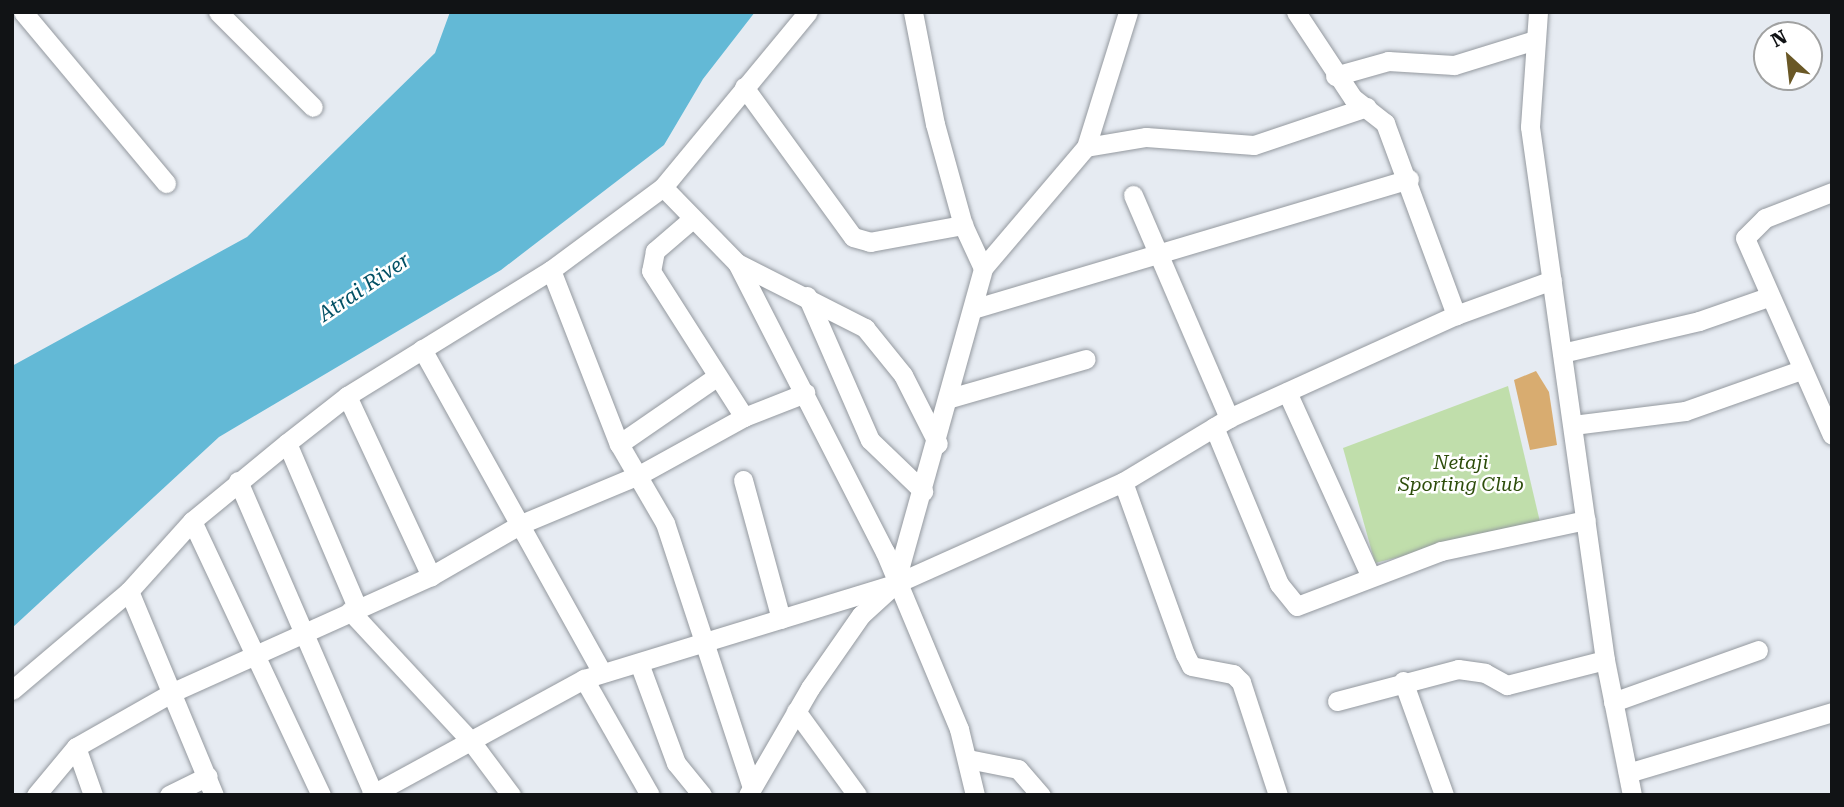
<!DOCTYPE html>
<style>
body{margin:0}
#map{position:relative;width:1844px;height:807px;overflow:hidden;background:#e6ebf2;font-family:"Roboto Serif",serif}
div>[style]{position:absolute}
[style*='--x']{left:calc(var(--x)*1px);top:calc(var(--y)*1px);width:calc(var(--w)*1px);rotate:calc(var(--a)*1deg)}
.green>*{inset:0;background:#c0deab}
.water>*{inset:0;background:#63b9d6}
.building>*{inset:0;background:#d8ac70}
.roads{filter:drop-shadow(0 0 2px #94999f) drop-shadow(0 0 2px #94999f)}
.minor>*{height:19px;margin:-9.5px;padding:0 9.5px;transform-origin:9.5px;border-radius:9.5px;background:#fff}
span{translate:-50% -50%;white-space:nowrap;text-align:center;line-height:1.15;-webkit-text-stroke:5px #fff;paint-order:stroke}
.park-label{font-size:19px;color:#2d4d0b;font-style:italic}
.water-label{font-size:21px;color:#025065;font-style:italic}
.frame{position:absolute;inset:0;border:14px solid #111315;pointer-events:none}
.north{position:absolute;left:1753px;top:21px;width:70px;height:70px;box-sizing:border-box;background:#fff;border:2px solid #a0a1a1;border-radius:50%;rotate:333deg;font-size:19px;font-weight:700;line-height:28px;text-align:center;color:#111315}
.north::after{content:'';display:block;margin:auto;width:24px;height:32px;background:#6a5826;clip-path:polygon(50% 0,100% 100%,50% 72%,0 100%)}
</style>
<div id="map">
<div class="green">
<i style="clip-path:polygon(1508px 386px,1540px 522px,1375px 563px,1343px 448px)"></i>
</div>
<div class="water">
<i style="clip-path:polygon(450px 12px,755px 12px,703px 79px,664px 145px,501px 270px,219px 437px,12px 628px,12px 366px,247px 237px,435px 53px)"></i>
</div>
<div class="building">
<i style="clip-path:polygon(1536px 371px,1549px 392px,1557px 445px,1530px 450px,1514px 380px)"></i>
</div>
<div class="roads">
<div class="minor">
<i style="--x:23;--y:12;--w:223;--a:50.1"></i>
<i style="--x:218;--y:12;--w:134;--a:45"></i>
<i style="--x:913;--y:12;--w:114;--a:78.9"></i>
<i style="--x:935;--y:124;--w:105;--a:74.5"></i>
<i style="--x:963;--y:225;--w:47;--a:65.1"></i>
<i style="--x:1296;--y:12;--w:103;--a:56.5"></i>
<i style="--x:1353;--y:98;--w:41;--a:38"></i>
<i style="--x:1385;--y:123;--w:205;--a:69.7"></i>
<i style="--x:1538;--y:12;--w:115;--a:94"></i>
<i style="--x:1530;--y:127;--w:538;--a:81.99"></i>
<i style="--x:1605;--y:660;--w:138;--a:78.7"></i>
<i style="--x:1335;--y:76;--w:55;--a:-15.8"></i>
<i style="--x:1388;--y:61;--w:66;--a:3.5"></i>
<i style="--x:1454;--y:65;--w:85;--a:-17.2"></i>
<i style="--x:744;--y:87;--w:185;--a:54"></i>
<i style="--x:853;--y:237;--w:18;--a:16"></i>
<i style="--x:870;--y:242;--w:95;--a:-10.4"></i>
<i style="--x:1086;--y:147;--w:61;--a:-9.5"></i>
<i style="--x:1146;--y:137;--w:108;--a:4.2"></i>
<i style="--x:1254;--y:145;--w:119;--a:-18.6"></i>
<i style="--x:663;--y:187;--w:106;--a:45.8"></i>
<i style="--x:737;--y:263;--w:144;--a:26.9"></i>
<i style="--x:865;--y:328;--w:60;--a:51"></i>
<i style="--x:903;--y:375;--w:77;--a:63.1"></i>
<i style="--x:1832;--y:192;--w:72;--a:158.8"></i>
<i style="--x:1765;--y:218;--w:28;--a:135"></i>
<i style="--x:1745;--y:238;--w:215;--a:66.2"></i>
<i style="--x:1133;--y:195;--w:243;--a:66.7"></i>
<i style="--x:691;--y:220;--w:48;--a:139.3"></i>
<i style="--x:655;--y:251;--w:20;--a:101"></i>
<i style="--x:651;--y:271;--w:173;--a:57.5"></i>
<i style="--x:737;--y:263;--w:325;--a:62.9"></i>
<i style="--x:885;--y:552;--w:192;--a:67.3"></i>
<i style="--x:959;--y:729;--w:68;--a:76.4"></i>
<i style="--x:551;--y:270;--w:187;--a:68.7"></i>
<i style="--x:619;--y:444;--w:91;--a:59.8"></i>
<i style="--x:665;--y:523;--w:278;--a:71.8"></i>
<i style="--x:807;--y:296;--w:157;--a:66.4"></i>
<i style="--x:870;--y:440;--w:74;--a:43.9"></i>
<i style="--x:973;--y:309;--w:455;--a:-16.6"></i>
<i style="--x:422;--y:349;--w:370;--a:60.9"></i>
<i style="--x:1562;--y:353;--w:141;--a:-13.1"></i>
<i style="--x:1699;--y:321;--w:73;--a:-19.2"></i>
<i style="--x:1287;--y:392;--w:203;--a:65.6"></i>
<i style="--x:347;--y:396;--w:199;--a:65"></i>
<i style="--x:950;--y:398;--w:141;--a:-16"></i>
<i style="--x:1573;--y:425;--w:113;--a:-7.1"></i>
<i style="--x:1685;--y:411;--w:123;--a:-19.5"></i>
<i style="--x:1214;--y:427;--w:170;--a:67.5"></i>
<i style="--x:1279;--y:584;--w:28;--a:51"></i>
<i style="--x:1297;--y:606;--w:154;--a:-20.9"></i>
<i style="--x:1441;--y:551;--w:148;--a:-12.1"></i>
<i style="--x:287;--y:443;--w:178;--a:66.9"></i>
<i style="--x:619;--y:444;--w:118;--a:-34.6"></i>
<i style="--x:743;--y:480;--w:144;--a:74.7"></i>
<i style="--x:238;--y:481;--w:340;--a:66.6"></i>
<i style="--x:1123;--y:482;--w:183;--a:70.2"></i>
<i style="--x:1185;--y:654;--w:13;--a:63"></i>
<i style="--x:1191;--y:666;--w:43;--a:10.8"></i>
<i style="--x:1233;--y:674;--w:11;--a:45"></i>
<i style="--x:1241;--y:682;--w:119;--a:71.9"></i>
<i style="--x:192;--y:521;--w:303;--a:64.8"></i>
<i style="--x:129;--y:591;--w:221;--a:67.4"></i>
<i style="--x:350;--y:611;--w:176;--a:47.1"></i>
<i style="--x:470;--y:740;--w:69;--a:53.3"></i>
<i style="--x:639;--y:663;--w:107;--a:69.7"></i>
<i style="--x:676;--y:763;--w:41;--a:50.9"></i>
<i style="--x:584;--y:679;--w:133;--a:60.4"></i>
<i style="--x:1403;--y:681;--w:121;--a:70.2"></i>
<i style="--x:12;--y:690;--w:153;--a:-40.2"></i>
<i style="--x:129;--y:591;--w:94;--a:-48"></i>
<i style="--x:192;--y:521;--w:123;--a:-39.4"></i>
<i style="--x:287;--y:443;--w:76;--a:-38.1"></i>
<i style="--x:347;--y:396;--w:240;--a:-31.7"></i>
<i style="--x:551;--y:270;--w:139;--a:-36.5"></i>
<i style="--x:663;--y:187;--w:227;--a:-50.4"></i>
<i style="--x:1337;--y:701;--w:125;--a:-14.8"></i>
<i style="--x:1458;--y:669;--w:27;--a:8"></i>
<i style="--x:1485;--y:673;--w:25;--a:29"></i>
<i style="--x:1507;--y:685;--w:101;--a:-14.3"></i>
<i style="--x:1613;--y:702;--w:154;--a:-19.7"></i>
<i style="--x:796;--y:711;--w:104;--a:54"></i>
<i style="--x:76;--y:747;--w:51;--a:70.5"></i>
<i style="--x:968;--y:759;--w:51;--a:11.3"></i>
<i style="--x:1018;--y:769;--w:35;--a:49"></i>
<i style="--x:1628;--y:773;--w:213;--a:-16.6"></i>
<i style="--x:36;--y:795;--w:62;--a:-50.2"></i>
<i style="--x:76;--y:747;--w:112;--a:-29.6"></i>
<i style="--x:173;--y:692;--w:283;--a:-24.2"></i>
<i style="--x:431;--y:576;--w:104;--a:-30"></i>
<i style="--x:521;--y:524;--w:128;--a:-22.6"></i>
<i style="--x:639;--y:475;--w:120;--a:-28.9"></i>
<i style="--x:744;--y:417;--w:66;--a:-21.5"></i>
<i style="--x:169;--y:795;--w:43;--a:-26"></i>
<i style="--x:371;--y:795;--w:243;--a:-28.6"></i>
<i style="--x:584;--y:679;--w:325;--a:-17"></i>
<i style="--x:895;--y:584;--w:250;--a:-24.1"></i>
<i style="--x:1123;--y:482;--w:124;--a:-31.1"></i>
<i style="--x:1229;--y:418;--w:249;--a:-24.4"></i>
<i style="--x:1456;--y:315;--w:102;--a:-20"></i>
<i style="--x:748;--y:795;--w:124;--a:-59.9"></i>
<i style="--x:810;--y:688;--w:89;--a:-55.1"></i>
<i style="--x:861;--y:615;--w:46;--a:-42.4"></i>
<i style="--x:895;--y:584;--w:328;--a:-74.4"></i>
<i style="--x:983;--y:268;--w:159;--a:-49.6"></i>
<i style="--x:1086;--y:147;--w:141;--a:-72.7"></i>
</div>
</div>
<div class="park-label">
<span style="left:1461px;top:474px">Netaji<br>Sporting Club</span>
</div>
<div class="water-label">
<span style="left:364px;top:287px;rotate:-34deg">Atrai River</span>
</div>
<div class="frame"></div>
<div class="north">N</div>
</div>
